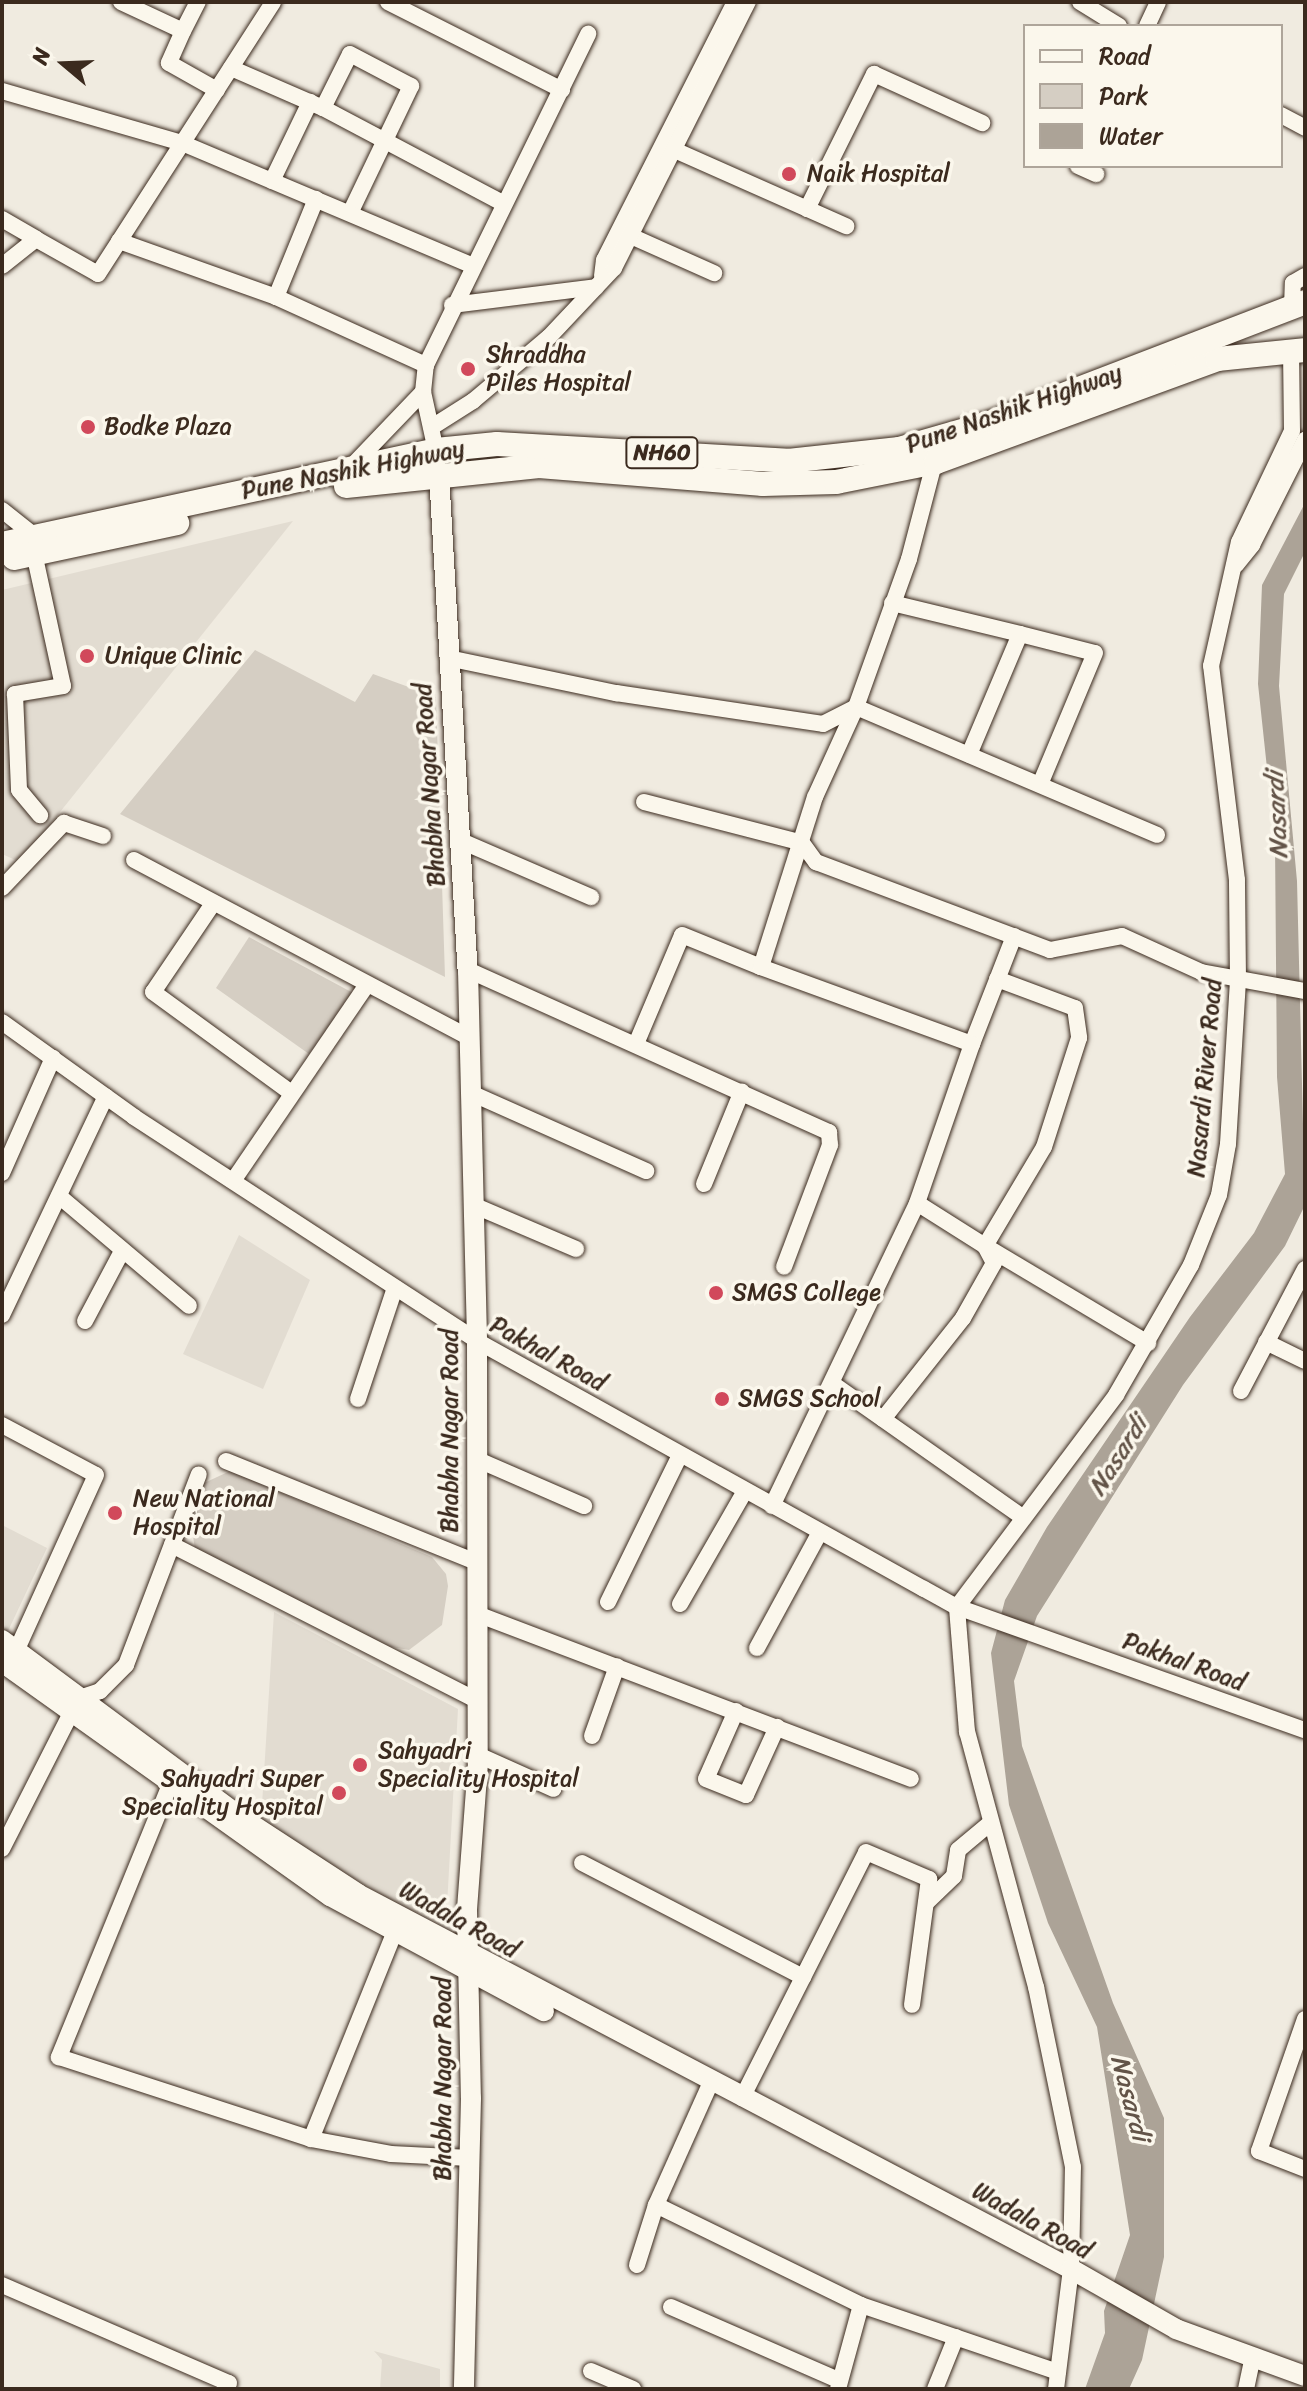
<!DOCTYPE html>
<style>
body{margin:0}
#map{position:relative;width:1307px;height:2391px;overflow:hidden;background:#f0ebe0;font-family:Sriracha,sans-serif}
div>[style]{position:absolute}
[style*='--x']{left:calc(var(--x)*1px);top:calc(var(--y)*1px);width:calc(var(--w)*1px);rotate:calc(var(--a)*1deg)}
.built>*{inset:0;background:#e2dcd1}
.green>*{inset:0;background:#d5cec3}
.water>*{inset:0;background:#aca397}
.roads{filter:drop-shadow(0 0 2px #3b2a1e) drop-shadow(0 0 2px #3b2a1e)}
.minor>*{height:16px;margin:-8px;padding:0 8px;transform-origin:8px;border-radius:8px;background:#fbf7ec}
.major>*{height:20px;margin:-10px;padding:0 10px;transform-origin:10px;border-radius:10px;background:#fbf7ec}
.highway>*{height:24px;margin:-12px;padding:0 12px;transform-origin:12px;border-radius:12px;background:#fbf7ec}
.dots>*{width:22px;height:22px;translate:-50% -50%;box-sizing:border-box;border:4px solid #fbf7ec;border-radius:50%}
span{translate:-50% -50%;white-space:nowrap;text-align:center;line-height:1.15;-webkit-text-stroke:7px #fbf7ec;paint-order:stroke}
.shield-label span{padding:2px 6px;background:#fbf7ec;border:2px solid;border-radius:6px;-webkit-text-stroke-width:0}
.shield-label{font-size:22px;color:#3b2a1e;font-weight:700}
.poi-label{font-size:24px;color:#3b2a1e}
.left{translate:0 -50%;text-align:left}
.right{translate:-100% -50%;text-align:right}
.street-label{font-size:24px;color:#3b2a1e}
.water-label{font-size:26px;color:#635448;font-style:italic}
.frame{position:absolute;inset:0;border:4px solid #3b2a1e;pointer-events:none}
.legend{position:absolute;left:1023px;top:24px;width:260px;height:144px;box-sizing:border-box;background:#fbf7ec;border:2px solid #aea59a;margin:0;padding:10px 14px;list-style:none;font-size:24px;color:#3b2a1e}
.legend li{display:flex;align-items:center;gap:16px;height:40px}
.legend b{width:40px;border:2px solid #aea59a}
.north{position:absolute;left:24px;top:24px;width:80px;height:80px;-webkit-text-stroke:6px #fbf7ec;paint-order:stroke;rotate:289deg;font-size:22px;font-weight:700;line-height:32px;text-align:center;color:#3b2a1e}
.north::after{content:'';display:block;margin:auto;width:28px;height:36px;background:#3b2a1e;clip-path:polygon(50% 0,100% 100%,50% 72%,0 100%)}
</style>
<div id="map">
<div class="built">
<i style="clip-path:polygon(293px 521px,20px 862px,2px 854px,2px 590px)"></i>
<i style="clip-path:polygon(239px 1235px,310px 1280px,263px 1389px,183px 1354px)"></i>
<i style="clip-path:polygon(2px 1525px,47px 1548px,8px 1631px,2px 1627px)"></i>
<i style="clip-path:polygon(274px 1612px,458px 1709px,447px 1906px,412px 1914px,261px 1821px)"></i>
<i style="clip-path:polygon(374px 2351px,440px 2369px,440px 2389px,380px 2389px,382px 2360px)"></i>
</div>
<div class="green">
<i style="clip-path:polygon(255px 650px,355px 702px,373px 674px,436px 697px,445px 977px,120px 814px)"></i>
<i style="clip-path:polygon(249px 937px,355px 994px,309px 1054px,216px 988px)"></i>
<i style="clip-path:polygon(230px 1471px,432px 1557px,446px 1574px,448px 1586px,442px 1625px,409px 1650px,386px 1646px,195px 1549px,190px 1517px,202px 1484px)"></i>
</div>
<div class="water">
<i style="clip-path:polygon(1305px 503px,1305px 552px,1284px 594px,1279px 686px,1297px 881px,1305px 1205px,1285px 1246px,1183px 1385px,1037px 1616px,1014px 1681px,1022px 1746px,1113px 2003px,1164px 2118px,1164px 2257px,1142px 2360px,1129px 2389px,1085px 2389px,1105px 2333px,1104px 2311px,1130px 2235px,1097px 2027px,1048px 1923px,1009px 1805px,991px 1653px,1005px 1600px,1047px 1527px,1190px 1317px,1254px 1233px,1285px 1174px,1277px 1077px,1275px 843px,1258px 684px,1262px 585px)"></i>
</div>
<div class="roads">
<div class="minor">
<i style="--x:121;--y:2;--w:68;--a:25.1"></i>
<i style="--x:183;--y:31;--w:33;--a:-63"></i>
<i style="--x:388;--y:2;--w:195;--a:26.8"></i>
<i style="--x:1080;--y:2;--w:46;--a:31.6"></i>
<i style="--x:1147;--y:26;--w:26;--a:-65"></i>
<i style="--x:183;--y:31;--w:35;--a:114"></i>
<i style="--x:169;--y:63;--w:55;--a:29.4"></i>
<i style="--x:231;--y:68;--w:100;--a:23.5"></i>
<i style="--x:323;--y:108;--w:60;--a:-63.4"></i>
<i style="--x:350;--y:54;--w:69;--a:27.7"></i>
<i style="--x:411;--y:86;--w:139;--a:115.6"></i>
<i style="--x:2;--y:91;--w:187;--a:16.1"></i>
<i style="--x:182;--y:143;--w:316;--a:22.9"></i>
<i style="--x:323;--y:108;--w:205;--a:27.9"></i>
<i style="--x:1281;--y:115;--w:27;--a:28"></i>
<i style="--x:670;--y:148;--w:193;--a:23.9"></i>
<i style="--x:1078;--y:166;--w:20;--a:24"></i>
<i style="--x:272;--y:181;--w:88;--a:-64.3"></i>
<i style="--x:807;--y:209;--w:151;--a:-63.6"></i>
<i style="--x:874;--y:74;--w:119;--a:24.4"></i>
<i style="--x:2;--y:219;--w:39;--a:30"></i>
<i style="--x:36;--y:239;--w:43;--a:141.5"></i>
<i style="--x:633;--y:237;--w:89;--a:24"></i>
<i style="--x:36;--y:239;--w:71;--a:29.4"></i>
<i style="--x:98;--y:274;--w:323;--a:-57.2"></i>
<i style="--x:119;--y:241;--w:167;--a:19.6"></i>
<i style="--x:276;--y:297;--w:165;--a:24.4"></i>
<i style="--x:602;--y:276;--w:16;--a:-83"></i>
<i style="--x:604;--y:260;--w:289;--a:-63.1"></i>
<i style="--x:276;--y:297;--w:106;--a:-67.8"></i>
<i style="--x:452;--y:305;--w:145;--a:-7.1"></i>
<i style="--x:1292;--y:307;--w:24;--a:-88"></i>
<i style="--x:1293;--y:283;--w:14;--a:-30"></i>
<i style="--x:432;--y:427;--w:49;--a:-32.4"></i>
<i style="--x:473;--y:401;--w:99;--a:-40.1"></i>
<i style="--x:549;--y:337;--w:95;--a:-46.7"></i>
<i style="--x:614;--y:268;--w:298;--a:-63.3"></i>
<i style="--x:438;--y:460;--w:70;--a:-102.4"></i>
<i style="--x:423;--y:392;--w:27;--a:-84"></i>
<i style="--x:426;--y:365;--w:369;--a:-63.9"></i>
<i style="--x:352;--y:466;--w:103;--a:-46.2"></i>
<i style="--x:2;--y:510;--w:43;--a:38.5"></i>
<i style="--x:34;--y:553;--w:136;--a:77.7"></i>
<i style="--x:63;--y:686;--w:49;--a:170.5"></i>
<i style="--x:15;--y:694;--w:96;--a:87.6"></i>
<i style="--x:19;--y:790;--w:33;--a:50"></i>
<i style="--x:1236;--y:565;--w:26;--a:-51"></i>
<i style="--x:1252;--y:545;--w:118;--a:-63.2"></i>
<i style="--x:892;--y:603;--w:132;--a:13.6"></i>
<i style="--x:1020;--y:634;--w:131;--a:112.9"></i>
<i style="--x:1020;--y:634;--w:77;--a:14.2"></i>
<i style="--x:1095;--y:653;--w:140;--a:112.7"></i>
<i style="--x:448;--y:658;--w:172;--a:11.8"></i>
<i style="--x:616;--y:693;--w:209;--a:8.5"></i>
<i style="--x:823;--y:724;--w:37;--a:-27"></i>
<i style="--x:856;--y:707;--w:157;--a:-70.3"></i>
<i style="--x:909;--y:559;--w:106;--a:-75.3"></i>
<i style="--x:644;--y:802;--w:163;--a:14.5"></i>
<i style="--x:802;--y:843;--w:24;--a:54"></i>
<i style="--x:816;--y:862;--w:250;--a:20.6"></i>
<i style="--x:1050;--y:950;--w:73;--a:-11"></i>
<i style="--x:1122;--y:936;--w:87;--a:24.5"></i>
<i style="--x:1201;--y:972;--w:106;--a:10.4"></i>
<i style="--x:459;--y:840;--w:144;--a:23.4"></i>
<i style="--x:134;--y:860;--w:379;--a:27.9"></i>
<i style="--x:2;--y:888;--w:90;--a:-46.4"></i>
<i style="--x:64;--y:823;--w:41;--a:18.4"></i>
<i style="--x:212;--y:905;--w:105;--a:124.1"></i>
<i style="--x:153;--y:992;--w:170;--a:36.1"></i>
<i style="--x:468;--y:970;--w:396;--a:24.2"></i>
<i style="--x:829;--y:1132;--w:13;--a:86"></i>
<i style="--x:830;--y:1145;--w:130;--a:110.7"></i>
<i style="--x:997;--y:979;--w:83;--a:20.4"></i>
<i style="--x:1075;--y:1008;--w:30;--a:82"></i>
<i style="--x:1079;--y:1038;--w:114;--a:107.8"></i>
<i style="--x:1044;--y:1147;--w:115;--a:120.8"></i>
<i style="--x:985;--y:1246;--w:190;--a:30.8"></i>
<i style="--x:2;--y:1022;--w:163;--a:35.7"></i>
<i style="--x:134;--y:1117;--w:410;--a:33.1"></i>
<i style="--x:477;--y:1341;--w:511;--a:29.02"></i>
<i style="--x:924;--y:1589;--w:38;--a:29"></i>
<i style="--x:957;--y:1607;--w:369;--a:19.5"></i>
<i style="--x:636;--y:1044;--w:118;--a:-67.1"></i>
<i style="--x:682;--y:935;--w:85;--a:22.1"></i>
<i style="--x:972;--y:1044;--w:116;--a:-68.7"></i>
<i style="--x:471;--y:1093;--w:192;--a:24"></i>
<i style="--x:2;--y:1173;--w:126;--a:-66.1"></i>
<i style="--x:233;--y:1181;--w:236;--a:-55.7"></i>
<i style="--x:704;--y:1184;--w:100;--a:-67.8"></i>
<i style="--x:59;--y:1196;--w:170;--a:40.2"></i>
<i style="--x:473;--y:1205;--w:112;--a:23.1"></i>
<i style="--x:2;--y:1315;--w:242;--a:-64.6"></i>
<i style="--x:85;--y:1321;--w:79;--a:-62.1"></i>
<i style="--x:1266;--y:1342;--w:43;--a:26"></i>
<i style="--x:833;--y:1384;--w:231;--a:35.1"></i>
<i style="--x:1241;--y:1391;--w:138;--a:-62.3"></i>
<i style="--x:358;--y:1399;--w:117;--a:-71.6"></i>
<i style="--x:883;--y:1419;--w:129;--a:-51.6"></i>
<i style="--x:963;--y:1318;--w:63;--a:-60.6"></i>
<i style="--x:994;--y:1263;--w:19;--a:-118"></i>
<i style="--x:985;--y:1246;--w:80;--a:-147.7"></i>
<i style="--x:2;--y:1425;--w:106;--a:28"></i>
<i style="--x:96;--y:1475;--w:191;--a:114.4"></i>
<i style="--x:476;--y:1459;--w:118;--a:23.5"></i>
<i style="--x:226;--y:1461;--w:270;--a:22"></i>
<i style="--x:772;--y:1506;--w:336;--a:-64.4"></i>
<i style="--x:917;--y:1203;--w:168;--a:-70.9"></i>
<i style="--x:972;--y:1044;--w:225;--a:-160"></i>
<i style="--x:761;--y:967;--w:178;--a:-72.4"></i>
<i style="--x:815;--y:797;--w:99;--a:-65.5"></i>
<i style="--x:856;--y:707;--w:327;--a:23"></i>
<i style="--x:172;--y:1545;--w:341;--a:27"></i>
<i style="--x:608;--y:1602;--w:164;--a:-63.9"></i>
<i style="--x:680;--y:1604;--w:130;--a:-60.1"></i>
<i style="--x:477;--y:1614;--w:464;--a:20.8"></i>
<i style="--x:757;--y:1648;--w:132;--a:-61.5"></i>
<i style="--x:82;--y:1697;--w:19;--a:-18"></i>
<i style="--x:100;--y:1691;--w:37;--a:-45"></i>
<i style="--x:126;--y:1665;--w:204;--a:-69.1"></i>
<i style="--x:736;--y:1711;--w:74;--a:113.8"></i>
<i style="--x:706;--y:1779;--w:43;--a:21.8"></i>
<i style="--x:746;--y:1795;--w:75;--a:-65.5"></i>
<i style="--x:592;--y:1736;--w:74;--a:-70.3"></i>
<i style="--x:476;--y:1754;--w:85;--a:24.2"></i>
<i style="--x:174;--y:1775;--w:305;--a:112.2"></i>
<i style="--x:59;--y:2057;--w:265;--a:18"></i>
<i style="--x:311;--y:2139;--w:81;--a:10.6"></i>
<i style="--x:391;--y:2154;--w:79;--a:2.9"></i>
<i style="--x:2;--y:1849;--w:155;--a:-63.1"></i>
<i style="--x:582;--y:1863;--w:249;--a:27.3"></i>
<i style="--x:926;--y:1903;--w:39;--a:-44"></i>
<i style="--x:954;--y:1876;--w:26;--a:-81"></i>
<i style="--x:958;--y:1850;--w:40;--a:-40"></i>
<i style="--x:1305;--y:2019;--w:140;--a:109.2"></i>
<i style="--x:1259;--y:2151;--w:49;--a:21.4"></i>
<i style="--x:711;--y:2082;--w:135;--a:114.1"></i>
<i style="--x:656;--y:2205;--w:228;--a:26"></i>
<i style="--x:742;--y:2098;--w:275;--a:-63.2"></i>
<i style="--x:866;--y:1852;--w:69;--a:23.2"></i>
<i style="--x:929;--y:1879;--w:127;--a:97.7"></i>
<i style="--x:311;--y:2139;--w:221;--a:-68"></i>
<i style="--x:637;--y:2265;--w:63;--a:-72.4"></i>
<i style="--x:2;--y:2285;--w:247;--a:23.4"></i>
<i style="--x:229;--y:2383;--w:6;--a:108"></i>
<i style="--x:671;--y:2307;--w:184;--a:23.6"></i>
<i style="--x:591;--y:2371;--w:46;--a:23.2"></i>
<i style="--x:838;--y:2389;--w:87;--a:-74.7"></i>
<i style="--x:861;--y:2305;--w:208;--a:18.8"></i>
<i style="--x:935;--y:2389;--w:56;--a:-68"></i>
<i style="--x:1056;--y:2389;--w:121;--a:-82.9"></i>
<i style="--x:1071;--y:2269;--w:102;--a:-88.9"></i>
<i style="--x:1073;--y:2167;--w:184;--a:-101.6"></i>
<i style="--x:1036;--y:1987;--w:264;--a:-105.1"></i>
<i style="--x:967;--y:1732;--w:125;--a:-94.6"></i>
<i style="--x:957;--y:1607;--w:265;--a:-53.1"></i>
<i style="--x:1116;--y:1395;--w:150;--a:-60"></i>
<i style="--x:1191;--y:1265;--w:75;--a:-68.2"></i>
<i style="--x:1219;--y:1195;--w:52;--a:-80"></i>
<i style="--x:1228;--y:1144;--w:164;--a:-86.5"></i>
<i style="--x:1238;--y:980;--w:100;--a:-90.6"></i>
<i style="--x:1237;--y:880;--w:216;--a:-96.9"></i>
<i style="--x:1211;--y:666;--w:127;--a:-77.3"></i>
<i style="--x:1239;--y:542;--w:123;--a:-64.5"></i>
<i style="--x:1292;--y:431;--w:81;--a:-90.7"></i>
<i style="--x:1246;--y:2389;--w:33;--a:-78"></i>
</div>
<div class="major">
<i style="--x:439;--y:474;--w:497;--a:86.7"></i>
<i style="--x:468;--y:970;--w:371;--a:88.6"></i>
<i style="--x:477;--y:1341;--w:422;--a:89.9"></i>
<i style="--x:478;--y:1763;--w:148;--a:94.3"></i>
<i style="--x:467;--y:1911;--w:187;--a:88.8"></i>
<i style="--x:471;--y:2098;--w:291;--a:91.4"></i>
<i style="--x:2;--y:1640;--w:297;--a:36.6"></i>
<i style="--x:240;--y:1817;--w:141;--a:33.1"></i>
<i style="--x:358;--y:1894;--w:806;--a:27.74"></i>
<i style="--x:1071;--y:2269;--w:121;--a:29.7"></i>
<i style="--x:1176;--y:2329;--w:137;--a:20"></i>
<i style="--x:2;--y:1662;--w:403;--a:35.5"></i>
<i style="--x:330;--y:1896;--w:243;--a:28.3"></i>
</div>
<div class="highway">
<i style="--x:346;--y:486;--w:194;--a:-5.9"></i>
<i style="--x:539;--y:466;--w:225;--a:4.6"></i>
<i style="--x:763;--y:484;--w:73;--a:-1.6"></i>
<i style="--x:836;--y:482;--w:102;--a:-11.3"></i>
<i style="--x:936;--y:462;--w:299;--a:-20.1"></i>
<i style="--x:1217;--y:359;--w:88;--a:-5.8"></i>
<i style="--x:2;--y:544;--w:444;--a:-12.2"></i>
<i style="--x:436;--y:450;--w:61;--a:-5.6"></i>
<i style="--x:497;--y:444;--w:291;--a:3.3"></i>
<i style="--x:788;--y:461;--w:112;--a:-6.2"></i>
<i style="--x:899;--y:449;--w:98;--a:-16"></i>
<i style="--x:993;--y:422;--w:334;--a:-21"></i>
<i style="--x:14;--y:558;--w:167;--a:-12.1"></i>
</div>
</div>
<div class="dots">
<i style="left:789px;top:174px;background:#d1495b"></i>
<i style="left:468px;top:369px;background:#d1495b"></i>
<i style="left:88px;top:427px;background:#d1495b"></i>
<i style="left:87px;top:656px;background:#d1495b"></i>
<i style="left:716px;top:1293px;background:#d1495b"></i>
<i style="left:722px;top:1399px;background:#d1495b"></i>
<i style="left:115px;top:1513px;background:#d1495b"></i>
<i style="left:360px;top:1765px;background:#d1495b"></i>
<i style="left:339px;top:1793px;background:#d1495b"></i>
</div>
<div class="shield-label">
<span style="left:662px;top:453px">NH60</span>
</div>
<div class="poi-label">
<span class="left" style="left:807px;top:174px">Naik Hospital</span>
<span class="left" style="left:486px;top:369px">Shraddha<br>Piles Hospital</span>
<span class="left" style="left:104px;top:427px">Bodke Plaza</span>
<span class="left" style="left:105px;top:656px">Unique Clinic</span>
<span class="left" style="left:732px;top:1293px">SMGS College</span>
<span class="left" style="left:738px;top:1399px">SMGS School</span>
<span class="left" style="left:133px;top:1513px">New National<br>Hospital</span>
<span class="left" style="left:378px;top:1765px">Sahyadri<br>Speciality Hospital</span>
<span class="right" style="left:323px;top:1793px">Sahyadri Super<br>Speciality Hospital</span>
</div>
<div class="street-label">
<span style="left:1014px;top:409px;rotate:-19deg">Pune Nashik Highway</span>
<span style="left:353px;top:470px;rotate:-11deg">Pune Nashik Highway</span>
<span style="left:430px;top:785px;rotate:-94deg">Bhabha Nagar Road</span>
<span style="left:1205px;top:1078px;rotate:-85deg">Nasardi River Road</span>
<span style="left:548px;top:1354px;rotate:29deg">Pakhal Road</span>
<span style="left:450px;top:1431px;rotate:-90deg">Bhabha Nagar Road</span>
<span style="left:1184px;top:1662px;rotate:20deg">Pakhal Road</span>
<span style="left:459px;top:1920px;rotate:29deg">Wadala Road</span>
<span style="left:443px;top:2079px;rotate:-90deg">Bhabha Nagar Road</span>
<span style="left:1032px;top:2221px;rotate:29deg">Wadala Road</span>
</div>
<div class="water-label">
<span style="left:1277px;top:815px;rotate:-93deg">Nasardi</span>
<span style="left:1118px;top:1456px;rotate:-58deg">Nasardi</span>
<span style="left:1130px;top:2098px;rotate:75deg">Nasardi</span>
</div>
<div class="frame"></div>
<ul class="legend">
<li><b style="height:10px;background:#fbf7ec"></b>Road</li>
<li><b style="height:22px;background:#d5cec3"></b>Park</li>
<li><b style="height:22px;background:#aca397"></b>Water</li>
</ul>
<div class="north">N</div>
</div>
